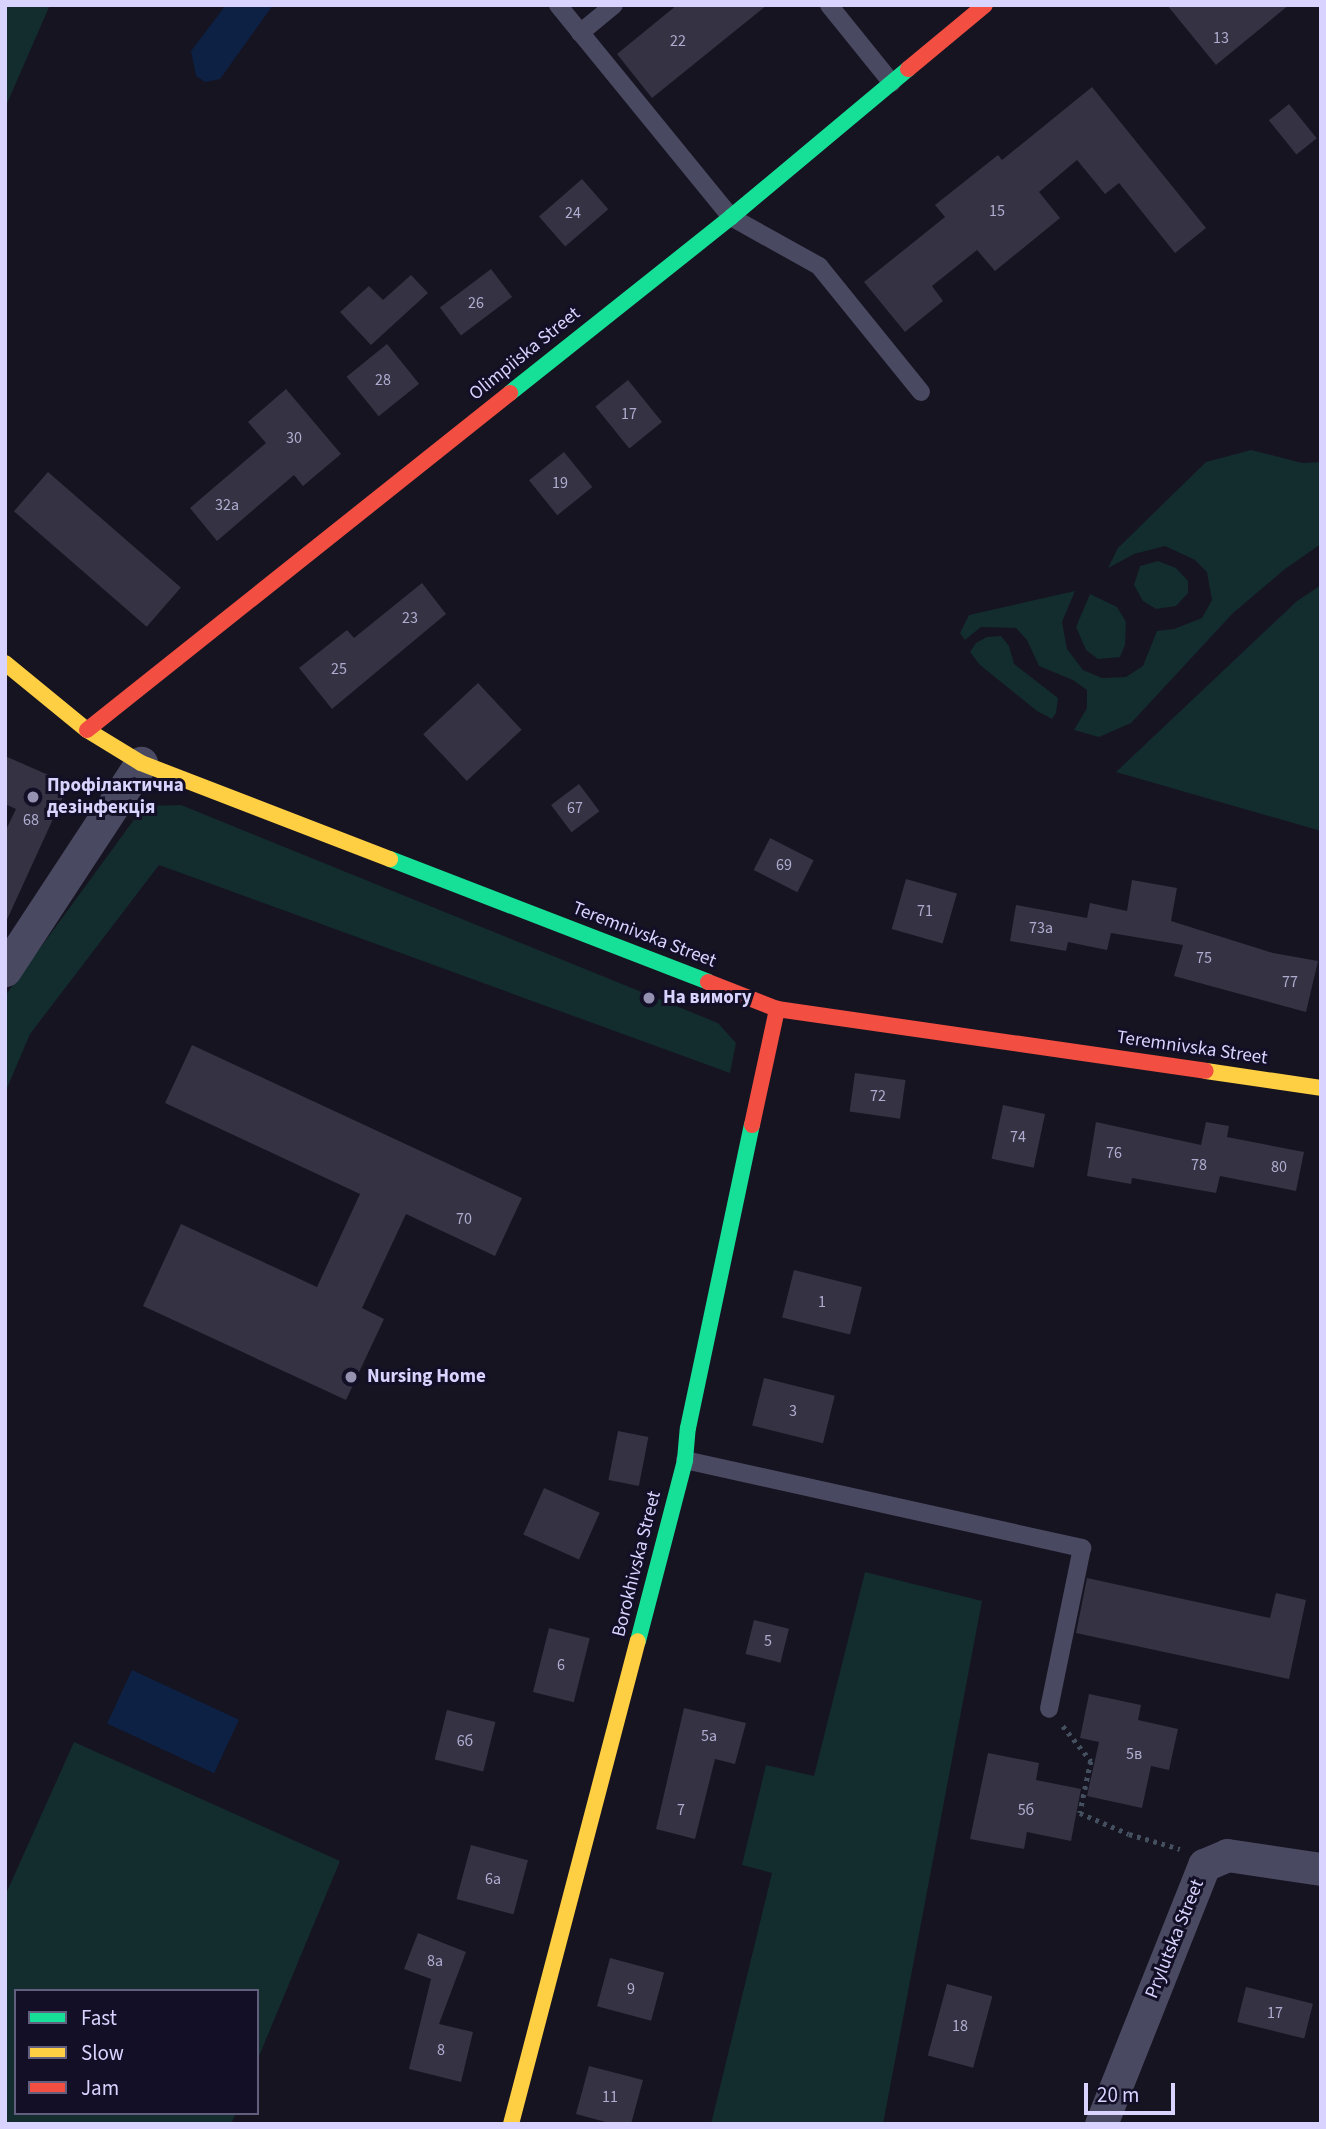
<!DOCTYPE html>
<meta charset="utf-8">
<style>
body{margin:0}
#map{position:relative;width:1326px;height:2129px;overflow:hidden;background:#161421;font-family:"Source Sans 3",sans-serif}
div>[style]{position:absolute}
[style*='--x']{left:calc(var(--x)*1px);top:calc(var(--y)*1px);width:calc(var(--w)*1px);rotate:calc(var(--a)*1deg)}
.green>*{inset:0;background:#132c2d}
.water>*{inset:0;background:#0d2144;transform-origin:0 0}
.building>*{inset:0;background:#343243;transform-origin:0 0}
.path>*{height:4.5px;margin-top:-2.25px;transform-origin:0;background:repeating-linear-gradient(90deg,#44505f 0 3.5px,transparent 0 8.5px)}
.lane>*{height:18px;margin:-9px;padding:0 9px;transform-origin:9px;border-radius:9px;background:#4a4962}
.street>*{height:33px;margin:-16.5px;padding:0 16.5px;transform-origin:16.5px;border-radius:16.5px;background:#4a4962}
.fast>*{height:16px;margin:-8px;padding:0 8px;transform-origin:8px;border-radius:8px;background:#16e098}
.slow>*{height:16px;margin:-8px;padding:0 8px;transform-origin:8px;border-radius:8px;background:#ffcf43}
.jam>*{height:16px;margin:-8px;padding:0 8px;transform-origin:8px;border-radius:8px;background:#f24e42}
.dots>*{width:19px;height:19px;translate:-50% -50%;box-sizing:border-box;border:4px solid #130f26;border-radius:50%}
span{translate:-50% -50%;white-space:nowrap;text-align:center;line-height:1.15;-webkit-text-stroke:6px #130f26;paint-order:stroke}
.number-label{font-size:16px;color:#b0acd0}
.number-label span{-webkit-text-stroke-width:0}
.street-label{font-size:19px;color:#d9d4ff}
.poi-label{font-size:19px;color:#d9d4ff;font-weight:700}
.left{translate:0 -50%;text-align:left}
.frame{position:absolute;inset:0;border:7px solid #d9d4ff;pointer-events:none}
.legend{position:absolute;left:14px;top:1989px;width:245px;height:126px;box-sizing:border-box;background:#130f26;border:2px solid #625e7d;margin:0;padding:9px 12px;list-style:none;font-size:21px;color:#d9d4ff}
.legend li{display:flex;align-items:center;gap:14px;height:35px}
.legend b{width:35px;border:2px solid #625e7d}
.scale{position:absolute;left:1084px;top:2083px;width:91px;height:32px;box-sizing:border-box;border:4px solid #d9d4ff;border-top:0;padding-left:9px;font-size:21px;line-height:24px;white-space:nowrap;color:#d9d4ff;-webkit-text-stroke:5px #130f26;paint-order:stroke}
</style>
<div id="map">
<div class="green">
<i style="clip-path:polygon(5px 5px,50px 5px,5px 108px)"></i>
<i style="clip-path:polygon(1251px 450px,1302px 463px,1321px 462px,1321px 544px,1285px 569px,1233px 613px,1131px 723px,1099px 737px,1074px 730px,1087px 708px,1087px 690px,1073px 680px,1039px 666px,1027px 640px,1016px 628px,981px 627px,965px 640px,960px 633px,969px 615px,1075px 591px,1062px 622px,1067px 649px,1083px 670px,1102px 678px,1126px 677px,1143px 666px,1157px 631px,1174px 629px,1202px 618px,1212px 600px,1207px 572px,1195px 560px,1165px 546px,1134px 554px,1108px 568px,1118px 548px,1206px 462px)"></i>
<i style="clip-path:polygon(1158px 561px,1176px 568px,1188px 581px,1188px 593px,1176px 606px,1156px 609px,1143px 601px,1134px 585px,1140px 566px)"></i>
<i style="clip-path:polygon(1321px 585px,1321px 831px,1116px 772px,1297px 601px)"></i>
<i style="clip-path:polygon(1090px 594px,1117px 607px,1126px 622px,1125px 645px,1120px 657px,1098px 659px,1086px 650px,1076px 627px)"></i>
<i style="clip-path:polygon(1001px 636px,1009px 646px,1014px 664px,1058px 698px,1056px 713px,1052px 719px,1037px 711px,980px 665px,970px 652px,976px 643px,987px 637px)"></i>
<i style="clip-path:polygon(181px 805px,718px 1023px,736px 1043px,730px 1073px,159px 865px,30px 1034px,5px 1093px,5px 996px,144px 806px)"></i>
<i style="clip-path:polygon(865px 1572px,982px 1601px,883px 2124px,711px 2124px,772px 1873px,742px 1865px,766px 1765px,814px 1776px)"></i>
<i style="clip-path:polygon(74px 1742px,340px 1861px,257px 2061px,257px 1991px,16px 1991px,16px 2113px,236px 2113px,231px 2124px,5px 2124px,5px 1896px)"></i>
</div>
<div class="water">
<i style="clip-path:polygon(226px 5px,273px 5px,220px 79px,205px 82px,196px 76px,191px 51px)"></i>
<i style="left:132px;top:1670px;width:118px;height:59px;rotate:25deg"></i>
</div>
<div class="building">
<i style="clip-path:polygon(677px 5px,767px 5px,652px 98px,617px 54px)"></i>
<i style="clip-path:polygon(1167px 5px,1289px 5px,1216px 65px)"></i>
<i style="clip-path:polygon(1092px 87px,1206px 228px,1175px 253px,1119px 183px,1105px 194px,1077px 160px,1039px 192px,1060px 218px,995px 271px,977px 250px,932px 286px,943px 301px,905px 332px,864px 282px,945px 217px,935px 205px,998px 155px,1002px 160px)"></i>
<i style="left:1289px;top:104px;width:44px;height:26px;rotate:51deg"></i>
<i style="left:582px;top:179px;width:40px;height:57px;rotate:49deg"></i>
<i style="left:491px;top:269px;width:35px;height:64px;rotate:53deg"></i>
<i style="clip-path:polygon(411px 275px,428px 293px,371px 345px,340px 312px,369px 286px,383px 300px)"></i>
<i style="left:387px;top:344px;width:51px;height:52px;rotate:51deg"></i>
<i style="left:628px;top:380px;width:54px;height:42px;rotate:51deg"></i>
<i style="clip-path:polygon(286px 389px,341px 454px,303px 486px,294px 475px,217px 541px,190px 508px,266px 443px,248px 422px)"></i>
<i style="left:564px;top:452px;width:45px;height:45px;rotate:51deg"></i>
<i style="left:48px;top:472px;width:176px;height:52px;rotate:41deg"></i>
<i style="clip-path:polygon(422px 583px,446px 614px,332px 709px,299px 668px,347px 630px,354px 638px)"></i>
<i style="left:478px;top:683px;width:64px;height:75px;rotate:47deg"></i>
<i style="clip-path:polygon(5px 756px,69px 784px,5px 924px,5px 832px,16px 809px,5px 804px)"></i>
<i style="left:579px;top:784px;width:34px;height:35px;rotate:53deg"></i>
<i style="left:770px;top:838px;width:49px;height:36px;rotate:27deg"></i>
<i style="left:906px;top:879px;width:53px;height:52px;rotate:16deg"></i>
<i style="clip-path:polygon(1132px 880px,1177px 888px,1171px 921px,1273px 953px,1318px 961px,1306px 1012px,1174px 976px,1183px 945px,1111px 933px,1107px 950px,1068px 942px,1066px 951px,1010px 941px,1016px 905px,1087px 918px,1090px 903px,1127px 911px)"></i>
<i style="clip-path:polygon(192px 1045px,522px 1198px,495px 1256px,406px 1214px,362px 1308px,384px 1319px,346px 1400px,143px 1306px,181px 1224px,317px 1287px,360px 1194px,165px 1103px)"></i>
<i style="left:855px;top:1073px;width:51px;height:39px;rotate:8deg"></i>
<i style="left:1003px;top:1105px;width:43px;height:55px;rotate:12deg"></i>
<i style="clip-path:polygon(1096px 1122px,1201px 1145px,1206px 1122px,1229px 1126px,1227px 1137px,1304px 1152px,1296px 1191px,1220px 1176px,1216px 1193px,1132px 1178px,1131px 1184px,1087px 1176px)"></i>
<i style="left:794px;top:1270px;width:70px;height:49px;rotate:14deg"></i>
<i style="left:764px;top:1378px;width:73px;height:49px;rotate:14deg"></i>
<i style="left:618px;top:1431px;width:31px;height:50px;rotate:11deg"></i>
<i style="left:544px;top:1488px;width:61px;height:51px;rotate:24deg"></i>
<i style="clip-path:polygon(1087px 1578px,1270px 1618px,1276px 1593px,1306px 1600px,1289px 1679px,1076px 1633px)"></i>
<i style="left:754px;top:1620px;width:36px;height:35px;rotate:14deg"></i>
<i style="left:549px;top:1628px;width:42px;height:66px;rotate:14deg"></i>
<i style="clip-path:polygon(1089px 1694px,1141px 1705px,1138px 1720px,1178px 1729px,1169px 1770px,1151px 1766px,1142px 1808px,1087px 1796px,1099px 1742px,1080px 1738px)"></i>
<i style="clip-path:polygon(684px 1708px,746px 1723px,735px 1764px,715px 1759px,695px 1839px,656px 1829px)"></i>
<i style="left:447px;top:1710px;width:50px;height:51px;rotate:14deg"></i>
<i style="clip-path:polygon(988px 1753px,1039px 1763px,1036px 1780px,1081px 1789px,1071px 1841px,1027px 1832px,1024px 1849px,970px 1839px)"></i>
<i style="left:471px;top:1845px;width:59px;height:56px;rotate:15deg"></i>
<i style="clip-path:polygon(418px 1933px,466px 1952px,439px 2024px,473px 2032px,461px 2082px,409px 2069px,431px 1979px,404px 1969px)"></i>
<i style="left:610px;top:1958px;width:56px;height:50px;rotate:15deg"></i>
<i style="left:947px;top:1984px;width:47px;height:74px;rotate:15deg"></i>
<i style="left:1246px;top:1987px;width:69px;height:36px;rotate:14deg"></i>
<i style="clip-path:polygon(589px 2066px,643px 2080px,631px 2124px,613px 2124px,576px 2114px)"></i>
</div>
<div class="path">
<i style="--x:1063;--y:1726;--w:45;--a:51.3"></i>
<i style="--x:1091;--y:1761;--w:53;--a:101.9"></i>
<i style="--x:1080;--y:1813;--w:53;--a:23.2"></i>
<i style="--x:1129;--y:1834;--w:53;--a:16.4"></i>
</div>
<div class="lane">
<i style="--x:558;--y:5;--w:274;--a:50.8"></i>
<i style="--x:731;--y:217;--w:101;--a:29.1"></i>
<i style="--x:819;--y:266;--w:162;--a:51"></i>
<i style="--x:829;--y:5;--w:100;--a:51.1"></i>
<i style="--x:580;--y:33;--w:44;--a:-39.5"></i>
<i style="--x:685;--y:1460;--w:407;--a:12.5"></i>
<i style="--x:1082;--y:1548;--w:164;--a:101.6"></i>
</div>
<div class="street">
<i style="--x:5;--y:970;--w:248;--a:-56.7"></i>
<i style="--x:1101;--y:2124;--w:279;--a:-68.3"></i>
<i style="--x:1204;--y:1865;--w:25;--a:-23"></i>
<i style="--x:1227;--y:1855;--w:95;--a:8.5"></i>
</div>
<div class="fast">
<i style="--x:510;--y:393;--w:283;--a:-38.5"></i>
<i style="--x:731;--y:217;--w:231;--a:-39.9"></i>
<i style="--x:390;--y:859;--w:341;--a:21.1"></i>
<i style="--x:638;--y:1641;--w:187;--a:-75.4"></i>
<i style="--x:685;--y:1460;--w:32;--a:-85"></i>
<i style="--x:688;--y:1428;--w:310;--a:-78.1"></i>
</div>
<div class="slow">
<i style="--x:5;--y:663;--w:106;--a:39.3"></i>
<i style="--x:87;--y:730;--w:63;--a:31.4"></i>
<i style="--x:141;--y:763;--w:267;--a:21.1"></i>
<i style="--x:1206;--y:1071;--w:116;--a:8.4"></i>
<i style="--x:511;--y:2124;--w:499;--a:-75.3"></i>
</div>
<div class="jam">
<i style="--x:908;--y:69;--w:100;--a:-39.7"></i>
<i style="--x:87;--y:730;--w:541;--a:-38.54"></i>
<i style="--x:708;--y:982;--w:74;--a:21.4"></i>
<i style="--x:777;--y:1009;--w:433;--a:8.2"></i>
<i style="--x:752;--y:1125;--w:119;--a:-77.8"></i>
</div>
<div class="dots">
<i style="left:33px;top:797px;background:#9591b1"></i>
<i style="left:649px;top:998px;background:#9591b1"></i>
<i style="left:351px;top:1377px;background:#9591b1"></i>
</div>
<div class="number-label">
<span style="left:1221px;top:38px">13</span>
<span style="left:678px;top:41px">22</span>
<span style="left:997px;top:211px">15</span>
<span style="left:573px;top:213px">24</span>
<span style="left:476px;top:303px">26</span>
<span style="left:383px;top:380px">28</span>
<span style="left:629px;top:414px">17</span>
<span style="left:294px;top:438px">30</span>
<span style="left:560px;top:483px">19</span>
<span style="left:227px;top:505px">32а</span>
<span style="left:410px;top:618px">23</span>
<span style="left:339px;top:669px">25</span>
<span style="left:575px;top:808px">67</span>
<span style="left:31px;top:820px">68</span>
<span style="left:784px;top:865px">69</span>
<span style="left:925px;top:911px">71</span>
<span style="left:1041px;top:928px">73а</span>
<span style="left:1204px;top:958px">75</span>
<span style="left:1290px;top:982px">77</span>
<span style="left:878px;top:1096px">72</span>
<span style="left:1018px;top:1137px">74</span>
<span style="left:1114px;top:1153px">76</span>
<span style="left:1199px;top:1165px">78</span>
<span style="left:1279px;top:1167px">80</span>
<span style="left:464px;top:1219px">70</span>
<span style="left:822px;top:1302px">1</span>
<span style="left:793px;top:1411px">3</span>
<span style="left:768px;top:1641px">5</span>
<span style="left:561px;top:1665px">6</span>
<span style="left:709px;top:1736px">5а</span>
<span style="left:465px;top:1741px">6б</span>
<span style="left:1134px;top:1754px">5в</span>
<span style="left:681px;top:1810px">7</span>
<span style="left:1026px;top:1810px">5б</span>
<span style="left:493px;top:1879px">6а</span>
<span style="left:435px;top:1961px">8а</span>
<span style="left:631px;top:1989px">9</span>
<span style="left:1275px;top:2013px">17</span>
<span style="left:960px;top:2026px">18</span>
<span style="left:441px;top:2050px">8</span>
<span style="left:610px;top:2097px">11</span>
</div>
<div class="street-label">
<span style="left:525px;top:354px;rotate:-39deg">Olimpiiska Street</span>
<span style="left:644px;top:935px;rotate:21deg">Teremnivska Street</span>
<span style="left:1192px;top:1048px;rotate:8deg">Teremnivska Street</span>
<span style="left:637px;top:1564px;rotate:-76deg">Borokhivska Street</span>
<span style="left:1175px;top:1939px;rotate:-68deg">Prylutska Street</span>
</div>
<div class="poi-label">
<span class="left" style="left:47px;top:797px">Профілактична<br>дезінфекція</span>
<span class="left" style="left:663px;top:998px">На вимогу</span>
<span class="left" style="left:367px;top:1377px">Nursing Home</span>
</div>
<div class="frame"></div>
<ul class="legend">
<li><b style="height:9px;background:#16e098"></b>Fast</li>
<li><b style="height:9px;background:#ffcf43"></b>Slow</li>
<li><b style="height:9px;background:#f24e42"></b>Jam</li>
</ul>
<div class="scale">20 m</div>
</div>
